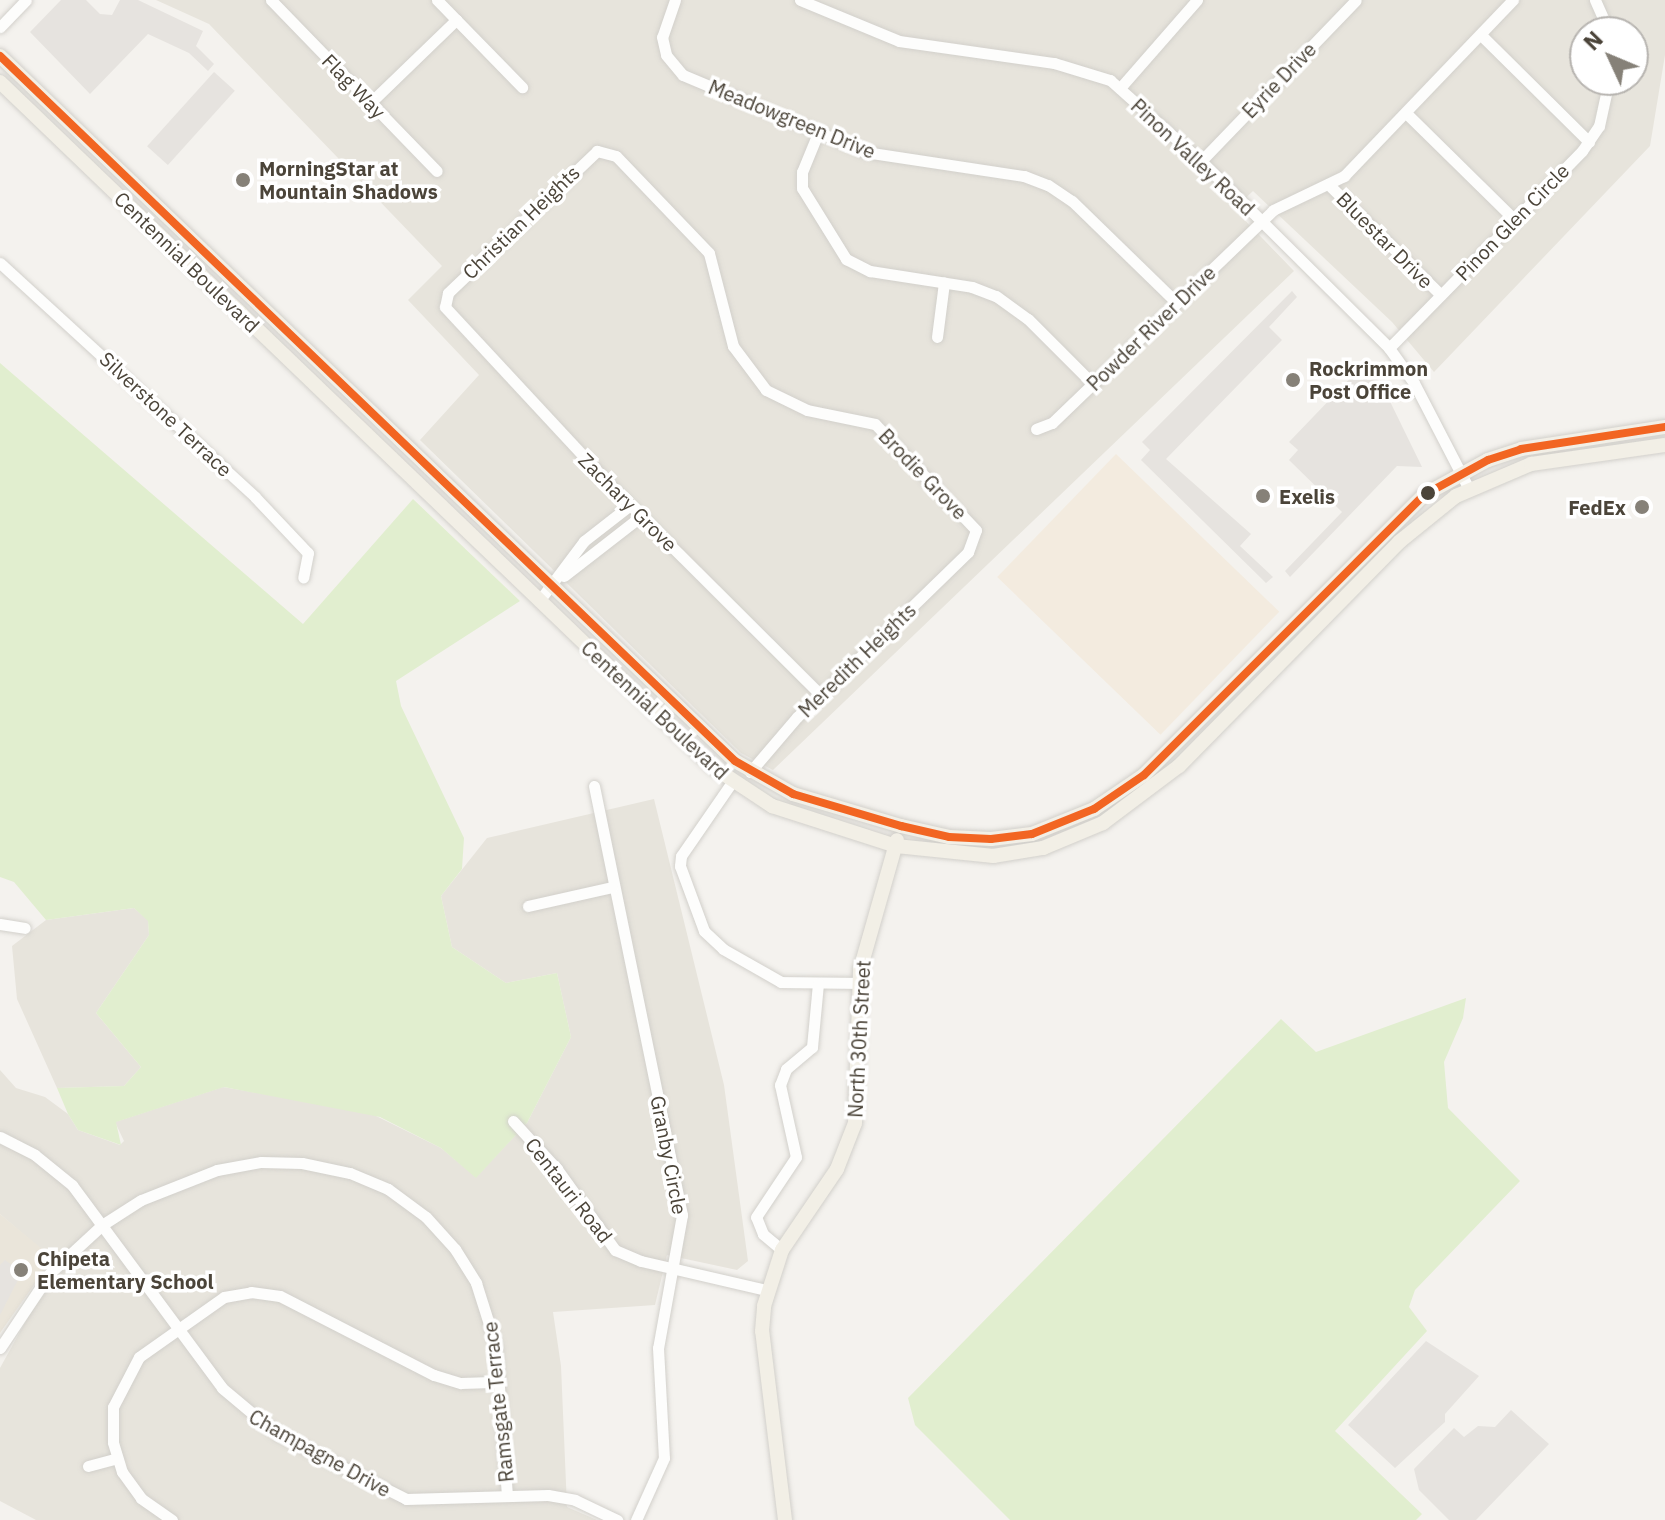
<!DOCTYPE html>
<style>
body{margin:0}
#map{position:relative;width:1665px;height:1520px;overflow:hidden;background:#f4f2ee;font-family:"IBM Plex Sans",sans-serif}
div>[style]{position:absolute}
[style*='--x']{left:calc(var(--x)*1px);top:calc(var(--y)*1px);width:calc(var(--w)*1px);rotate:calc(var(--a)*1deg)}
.residential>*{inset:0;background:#e7e4dc}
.commercial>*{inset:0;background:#f3ebdf;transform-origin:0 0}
.education>*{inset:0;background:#eae5da}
.green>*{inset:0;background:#e1eecf}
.parking>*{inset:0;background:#e6e3df;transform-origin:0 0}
.roads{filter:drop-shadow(0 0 2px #d2d0cb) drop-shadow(0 0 2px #d2d0cb)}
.minor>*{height:11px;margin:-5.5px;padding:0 5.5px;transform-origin:5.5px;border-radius:5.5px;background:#fdfdfc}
.major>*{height:14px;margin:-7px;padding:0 7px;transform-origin:7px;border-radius:7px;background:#f2efe6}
.bus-1>*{height:8px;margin:-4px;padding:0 4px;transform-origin:4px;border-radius:4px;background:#f26522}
.dots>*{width:22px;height:22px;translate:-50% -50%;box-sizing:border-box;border:4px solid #fff;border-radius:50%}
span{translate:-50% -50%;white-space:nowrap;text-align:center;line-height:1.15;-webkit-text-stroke:7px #fff;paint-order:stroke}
.street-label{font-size:20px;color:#4b4439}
.poi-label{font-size:20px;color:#4b4439;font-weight:700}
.left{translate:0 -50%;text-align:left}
.right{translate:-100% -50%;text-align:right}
.north{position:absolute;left:1569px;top:16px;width:80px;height:80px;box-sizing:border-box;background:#fff;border:2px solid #b7b4b0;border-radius:50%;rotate:314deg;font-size:22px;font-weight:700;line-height:32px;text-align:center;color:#4b4439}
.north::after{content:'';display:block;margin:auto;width:28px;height:36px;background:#868178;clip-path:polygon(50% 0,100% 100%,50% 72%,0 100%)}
</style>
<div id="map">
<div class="residential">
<i style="clip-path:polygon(evenodd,156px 0,1665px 0,1665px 55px,1650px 146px,1434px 372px,1392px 322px,1253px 191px,1234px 209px,1294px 271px,773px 770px,741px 753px,420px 440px,479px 375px,408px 300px,442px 266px,209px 24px,156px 0,1585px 32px,1633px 32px,1633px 80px,1585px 80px,1585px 32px)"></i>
<i style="clip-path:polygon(654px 799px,724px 1085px,748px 1261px,737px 1270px,667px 1255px,655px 1305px,553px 1312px,561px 1366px,567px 1507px,597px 1520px,36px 1520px,0 1501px,0 1368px,32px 1310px,64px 1269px,0 1214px,0 1070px,16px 1088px,45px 1097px,68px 1114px,78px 1130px,120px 1145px,124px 1141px,115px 1122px,223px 1087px,368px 1112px,441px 1148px,476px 1177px,527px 1123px,571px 1037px,557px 973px,506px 983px,452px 947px,441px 896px,487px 838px)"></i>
<i style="clip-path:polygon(134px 908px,148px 920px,149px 935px,96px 1013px,141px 1067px,124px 1086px,57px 1088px,17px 999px,12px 946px,46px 920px)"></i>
</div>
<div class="commercial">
<i style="left:1116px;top:454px;width:227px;height:171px;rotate:44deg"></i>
</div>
<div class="education">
<i style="clip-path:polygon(0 1214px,53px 1258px,0 1333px)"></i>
</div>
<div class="green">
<i style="clip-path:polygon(0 363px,303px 624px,413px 499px,520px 601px,396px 681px,401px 706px,464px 838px,462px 869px,441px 896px,452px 947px,506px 983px,557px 973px,571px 1037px,527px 1123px,476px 1178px,441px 1148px,380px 1117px,224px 1087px,116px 1122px,121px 1145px,78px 1130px,68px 1114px,57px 1088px,124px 1086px,141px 1067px,96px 1013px,149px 935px,148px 921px,134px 908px,46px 920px,14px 882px,0 877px)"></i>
<i style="clip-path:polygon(1466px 998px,1463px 1018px,1444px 1062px,1448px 1108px,1520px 1181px,1415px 1290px,1409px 1307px,1427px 1331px,1335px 1431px,1422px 1514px,1416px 1520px,1010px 1520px,915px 1425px,908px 1398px,1281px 1019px,1316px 1052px)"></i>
</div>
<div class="parking">
<i style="clip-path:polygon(61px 0,86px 0,100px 14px,112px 15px,120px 0,138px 0,203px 31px,196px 46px,214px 64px,208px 71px,189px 53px,148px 34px,90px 94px,30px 32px)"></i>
<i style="left:214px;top:72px;width:28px;height:100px;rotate:42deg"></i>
<i style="clip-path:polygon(1292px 291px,1297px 297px,1269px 327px,1282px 340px,1166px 459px,1251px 534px,1240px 546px,1273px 577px,1266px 583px,1141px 460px,1150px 450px,1142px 442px)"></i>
<i style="clip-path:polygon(1363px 365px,1381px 383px,1422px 467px,1397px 466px,1290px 577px,1285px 571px,1342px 512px,1289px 460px,1298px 450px,1289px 442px)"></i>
<i style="clip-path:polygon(5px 1260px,22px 1272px,0 1315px,0 1265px)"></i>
<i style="clip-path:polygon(1426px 1341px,1479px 1376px,1445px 1414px,1445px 1422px,1395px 1468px,1348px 1425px)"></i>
<i style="clip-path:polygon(1511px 1410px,1549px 1444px,1476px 1520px,1449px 1520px,1419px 1490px,1414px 1469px,1454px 1428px,1464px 1437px,1478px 1426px,1495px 1427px)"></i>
</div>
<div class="roads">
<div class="minor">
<i style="--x:271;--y:0;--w:238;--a:45.9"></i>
<i style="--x:437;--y:0;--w:122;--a:45.7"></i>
<i style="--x:675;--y:0;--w:39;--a:109"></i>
<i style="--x:662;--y:37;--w:18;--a:77"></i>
<i style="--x:666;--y:55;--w:26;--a:50"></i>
<i style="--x:683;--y:75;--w:198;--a:22.9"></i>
<i style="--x:865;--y:152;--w:161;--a:8.6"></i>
<i style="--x:1024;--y:176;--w:26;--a:21"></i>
<i style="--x:1048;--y:185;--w:29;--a:34"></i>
<i style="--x:1072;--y:201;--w:146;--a:44.2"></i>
<i style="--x:800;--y:0;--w:107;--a:22.5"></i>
<i style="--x:899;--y:41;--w:157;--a:8.1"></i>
<i style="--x:1054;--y:63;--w:59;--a:16.9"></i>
<i style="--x:1110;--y:80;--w:122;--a:41.7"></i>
<i style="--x:1201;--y:161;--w:265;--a:44.8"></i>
<i style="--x:1389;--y:348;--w:43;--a:54.5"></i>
<i style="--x:1414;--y:383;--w:119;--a:62.6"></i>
<i style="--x:1595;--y:0;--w:35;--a:66"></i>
<i style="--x:0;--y:27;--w:37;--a:-46"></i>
<i style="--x:1481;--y:35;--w:152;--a:44.7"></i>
<i style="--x:1120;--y:88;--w:117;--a:-48.8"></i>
<i style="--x:370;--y:103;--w:120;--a:-44"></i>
<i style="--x:1406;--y:113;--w:151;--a:44.5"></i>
<i style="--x:818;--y:133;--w:42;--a:112.3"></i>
<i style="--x:802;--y:172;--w:16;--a:90"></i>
<i style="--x:802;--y:188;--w:84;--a:58.2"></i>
<i style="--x:846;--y:259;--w:27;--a:27"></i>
<i style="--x:870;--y:271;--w:103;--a:8.9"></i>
<i style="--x:972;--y:287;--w:26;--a:21"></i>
<i style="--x:996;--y:296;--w:39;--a:36"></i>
<i style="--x:1028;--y:319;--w:92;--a:45"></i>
<i style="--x:1201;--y:161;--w:223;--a:-46.1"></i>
<i style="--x:1328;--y:184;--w:158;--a:44.5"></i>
<i style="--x:0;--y:263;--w:346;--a:42.5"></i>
<i style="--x:255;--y:497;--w:77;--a:46.6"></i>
<i style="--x:308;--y:553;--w:25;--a:101"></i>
<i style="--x:937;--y:337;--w:55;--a:-82.7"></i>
<i style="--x:1389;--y:348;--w:276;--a:-45.6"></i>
<i style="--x:1582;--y:151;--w:30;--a:-56"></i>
<i style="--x:1599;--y:126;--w:47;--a:-77.7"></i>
<i style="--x:1036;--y:429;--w:17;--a:-21"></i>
<i style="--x:1052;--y:423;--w:307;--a:-43.9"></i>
<i style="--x:1273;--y:210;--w:79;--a:-25.6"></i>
<i style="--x:1344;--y:176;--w:244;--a:-46.2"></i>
<i style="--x:564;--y:576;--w:98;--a:-37.9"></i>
<i style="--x:539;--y:601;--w:75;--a:-53.1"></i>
<i style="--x:584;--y:541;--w:58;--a:-38"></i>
<i style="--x:750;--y:772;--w:72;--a:-49.5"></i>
<i style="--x:797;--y:717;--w:33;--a:-43"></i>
<i style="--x:821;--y:695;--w:205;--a:-44.2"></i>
<i style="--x:968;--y:552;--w:23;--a:-70"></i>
<i style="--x:976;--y:530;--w:146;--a:-133.6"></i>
<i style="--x:875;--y:424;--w:69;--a:-168.4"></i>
<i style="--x:807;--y:410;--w:46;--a:-154"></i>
<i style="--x:766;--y:390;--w:55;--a:-126.9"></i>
<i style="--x:733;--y:346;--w:96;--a:-104.5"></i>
<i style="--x:709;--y:253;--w:134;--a:-133.8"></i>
<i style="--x:616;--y:156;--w:20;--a:-165"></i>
<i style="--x:597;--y:151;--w:206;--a:136.4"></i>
<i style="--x:448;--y:293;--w:14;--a:102"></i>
<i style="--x:445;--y:307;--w:251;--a:47.1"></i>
<i style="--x:616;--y:491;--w:289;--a:44.9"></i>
<i style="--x:732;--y:782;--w:90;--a:124.6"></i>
<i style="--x:681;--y:856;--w:10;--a:96"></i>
<i style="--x:680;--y:866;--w:69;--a:69.7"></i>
<i style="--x:704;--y:931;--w:26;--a:43"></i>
<i style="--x:723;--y:949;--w:67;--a:29.6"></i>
<i style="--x:781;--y:982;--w:78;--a:0.7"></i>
<i style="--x:594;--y:786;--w:438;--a:78.4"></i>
<i style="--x:682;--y:1215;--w:135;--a:100.2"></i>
<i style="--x:658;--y:1348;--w:110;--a:86.9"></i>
<i style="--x:664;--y:1458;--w:68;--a:114.3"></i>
<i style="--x:528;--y:906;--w:86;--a:-12.7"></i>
<i style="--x:0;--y:924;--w:25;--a:9"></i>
<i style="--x:513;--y:1121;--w:65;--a:47.5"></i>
<i style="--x:557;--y:1169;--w:100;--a:54.4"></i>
<i style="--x:615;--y:1250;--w:28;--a:23"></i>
<i style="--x:641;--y:1261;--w:129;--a:13"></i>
<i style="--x:0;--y:1137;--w:39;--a:27"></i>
<i style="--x:35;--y:1155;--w:48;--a:39"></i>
<i style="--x:72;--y:1185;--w:252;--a:53.5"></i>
<i style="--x:222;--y:1388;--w:72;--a:39.9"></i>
<i style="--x:277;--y:1434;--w:144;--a:26.7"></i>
<i style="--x:406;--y:1499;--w:142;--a:-1.6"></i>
<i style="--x:548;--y:1495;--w:27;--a:10"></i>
<i style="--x:575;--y:1500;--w:47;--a:25.5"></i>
<i style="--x:782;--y:1250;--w:25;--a:-140"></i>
<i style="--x:763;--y:1234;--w:18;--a:-112"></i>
<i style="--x:756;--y:1217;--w:72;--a:-56.3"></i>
<i style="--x:796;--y:1157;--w:74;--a:-102.5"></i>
<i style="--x:780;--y:1085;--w:17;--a:-69"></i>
<i style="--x:786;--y:1069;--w:34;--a:-40"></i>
<i style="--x:812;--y:1047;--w:64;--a:-84.6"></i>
<i style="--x:0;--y:1348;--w:90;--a:-56.3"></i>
<i style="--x:50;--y:1273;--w:71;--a:-42.7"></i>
<i style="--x:102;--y:1225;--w:46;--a:-32.7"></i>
<i style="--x:141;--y:1200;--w:82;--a:-21.5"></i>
<i style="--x:217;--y:1170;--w:45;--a:-10.3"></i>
<i style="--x:261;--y:1162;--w:41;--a:1.4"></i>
<i style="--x:302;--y:1163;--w:49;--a:11.8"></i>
<i style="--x:350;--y:1173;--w:41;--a:22.8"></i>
<i style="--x:388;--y:1189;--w:47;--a:36.4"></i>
<i style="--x:426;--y:1217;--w:43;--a:47.8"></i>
<i style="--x:455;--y:1249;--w:40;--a:58"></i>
<i style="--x:476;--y:1283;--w:66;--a:72.4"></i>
<i style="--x:496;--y:1346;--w:150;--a:85.8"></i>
<i style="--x:88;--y:1466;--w:30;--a:-15"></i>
<i style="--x:172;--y:1520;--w:38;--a:-145"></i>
<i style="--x:141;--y:1498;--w:32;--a:-126"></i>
<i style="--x:122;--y:1472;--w:31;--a:-107"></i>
<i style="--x:113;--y:1442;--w:35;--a:-90"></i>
<i style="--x:113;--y:1407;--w:56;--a:-62.5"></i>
<i style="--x:139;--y:1357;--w:104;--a:-35.2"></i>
<i style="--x:224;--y:1297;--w:27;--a:-10"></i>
<i style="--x:251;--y:1292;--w:29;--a:8"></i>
<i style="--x:280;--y:1296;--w:173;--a:27.2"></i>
<i style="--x:434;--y:1375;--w:28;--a:17"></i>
<i style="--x:461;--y:1383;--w:38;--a:-2"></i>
</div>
<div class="major">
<i style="--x:0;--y:56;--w:1018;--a:43.81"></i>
<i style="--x:735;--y:761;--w:67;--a:29.6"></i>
<i style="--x:793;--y:794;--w:113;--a:16.5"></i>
<i style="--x:901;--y:826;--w:49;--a:12.9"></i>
<i style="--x:949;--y:837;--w:42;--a:2.7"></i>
<i style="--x:991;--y:839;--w:41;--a:-7"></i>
<i style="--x:1032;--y:834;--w:67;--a:-22"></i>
<i style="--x:1094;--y:809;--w:60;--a:-34.2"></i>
<i style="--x:1144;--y:775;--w:396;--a:-45"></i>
<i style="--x:1424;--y:495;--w:73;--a:-28.7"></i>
<i style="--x:1488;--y:460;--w:35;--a:-18"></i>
<i style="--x:1521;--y:449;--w:146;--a:-8.7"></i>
<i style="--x:0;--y:82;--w:989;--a:43.85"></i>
<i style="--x:713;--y:767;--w:71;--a:33.5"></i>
<i style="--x:772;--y:806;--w:130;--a:17.9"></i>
<i style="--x:896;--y:846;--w:98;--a:5.9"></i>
<i style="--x:993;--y:856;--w:51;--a:-9.1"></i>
<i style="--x:1043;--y:848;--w:65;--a:-22.6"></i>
<i style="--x:1103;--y:823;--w:95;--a:-36.9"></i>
<i style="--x:1179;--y:766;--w:314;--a:-45.5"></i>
<i style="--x:1399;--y:542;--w:73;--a:-38.9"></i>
<i style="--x:1456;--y:496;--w:82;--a:-23.1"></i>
<i style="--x:1531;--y:464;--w:135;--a:-8.1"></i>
<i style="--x:785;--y:1520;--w:190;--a:-96.9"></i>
<i style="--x:762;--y:1331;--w:25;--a:-85"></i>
<i style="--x:764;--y:1306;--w:59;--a:-72.2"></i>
<i style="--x:782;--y:1250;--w:98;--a:-55.8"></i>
<i style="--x:837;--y:1169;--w:49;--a:-68.6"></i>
<i style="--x:855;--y:1123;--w:153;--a:-88.1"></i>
<i style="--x:860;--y:970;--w:135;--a:-74.1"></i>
</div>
</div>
<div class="bus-1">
<i style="--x:0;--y:56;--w:1018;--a:43.81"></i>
<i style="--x:735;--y:761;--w:67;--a:29.6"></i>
<i style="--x:793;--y:794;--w:113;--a:16.5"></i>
<i style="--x:901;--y:826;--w:49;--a:12.9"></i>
<i style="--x:949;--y:837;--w:42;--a:2.7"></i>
<i style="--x:991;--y:839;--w:41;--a:-7"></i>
<i style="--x:1032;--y:834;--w:67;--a:-22"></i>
<i style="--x:1094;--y:809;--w:60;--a:-34.2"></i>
<i style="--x:1144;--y:775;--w:396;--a:-45"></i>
<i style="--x:1424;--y:495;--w:73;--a:-28.7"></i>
<i style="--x:1488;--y:460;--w:35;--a:-18"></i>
<i style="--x:1521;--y:449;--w:146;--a:-8.7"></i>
</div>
<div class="dots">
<i style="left:243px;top:180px;background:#868178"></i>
<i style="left:1293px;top:380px;background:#868178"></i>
<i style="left:1428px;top:493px;background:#4b4439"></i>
<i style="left:1263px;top:496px;background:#868178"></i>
<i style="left:1642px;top:507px;background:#868178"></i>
<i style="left:21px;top:1270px;background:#868178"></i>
</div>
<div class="street-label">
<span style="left:1279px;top:80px;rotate:-46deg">Eyrie Drive</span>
<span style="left:354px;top:86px;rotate:46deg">Flag Way</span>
<span style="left:792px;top:119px;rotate:22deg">Meadowgreen Drive</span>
<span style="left:1193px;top:157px;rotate:43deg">Pinon Valley Road</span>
<span style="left:521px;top:222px;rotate:-44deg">Christian Heights</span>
<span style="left:1512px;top:222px;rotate:-46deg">Pinon Glen Circle</span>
<span style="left:1385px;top:240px;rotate:45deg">Bluestar Drive</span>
<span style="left:187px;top:262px;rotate:44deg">Centennial Boulevard</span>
<span style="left:1151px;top:328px;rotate:-44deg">Powder River Drive</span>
<span style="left:166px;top:414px;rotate:43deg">Silverstone Terrace</span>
<span style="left:923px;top:474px;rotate:46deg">Brodie Grove</span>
<span style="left:628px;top:502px;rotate:45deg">Zachary Grove</span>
<span style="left:857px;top:660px;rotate:-44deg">Meredith Heights</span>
<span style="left:655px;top:710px;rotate:43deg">Centennial Boulevard</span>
<span style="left:859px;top:1039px;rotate:-87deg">North 30th Street</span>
<span style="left:669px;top:1155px;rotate:79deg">Granby Circle</span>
<span style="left:569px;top:1190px;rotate:52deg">Centauri Road</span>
<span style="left:498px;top:1402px;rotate:-96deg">Ramsgate Terrace</span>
<span style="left:320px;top:1453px;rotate:29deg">Champagne Drive</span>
</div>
<div class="poi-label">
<span class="left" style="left:259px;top:180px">MorningStar at<br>Mountain Shadows</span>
<span class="left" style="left:1309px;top:380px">Rockrimmon<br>Post Office</span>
<span class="left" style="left:1279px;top:496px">Exelis</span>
<span class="right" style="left:1626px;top:507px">FedEx</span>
<span class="left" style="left:37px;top:1270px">Chipeta<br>Elementary School</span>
</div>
<div class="north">N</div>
</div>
